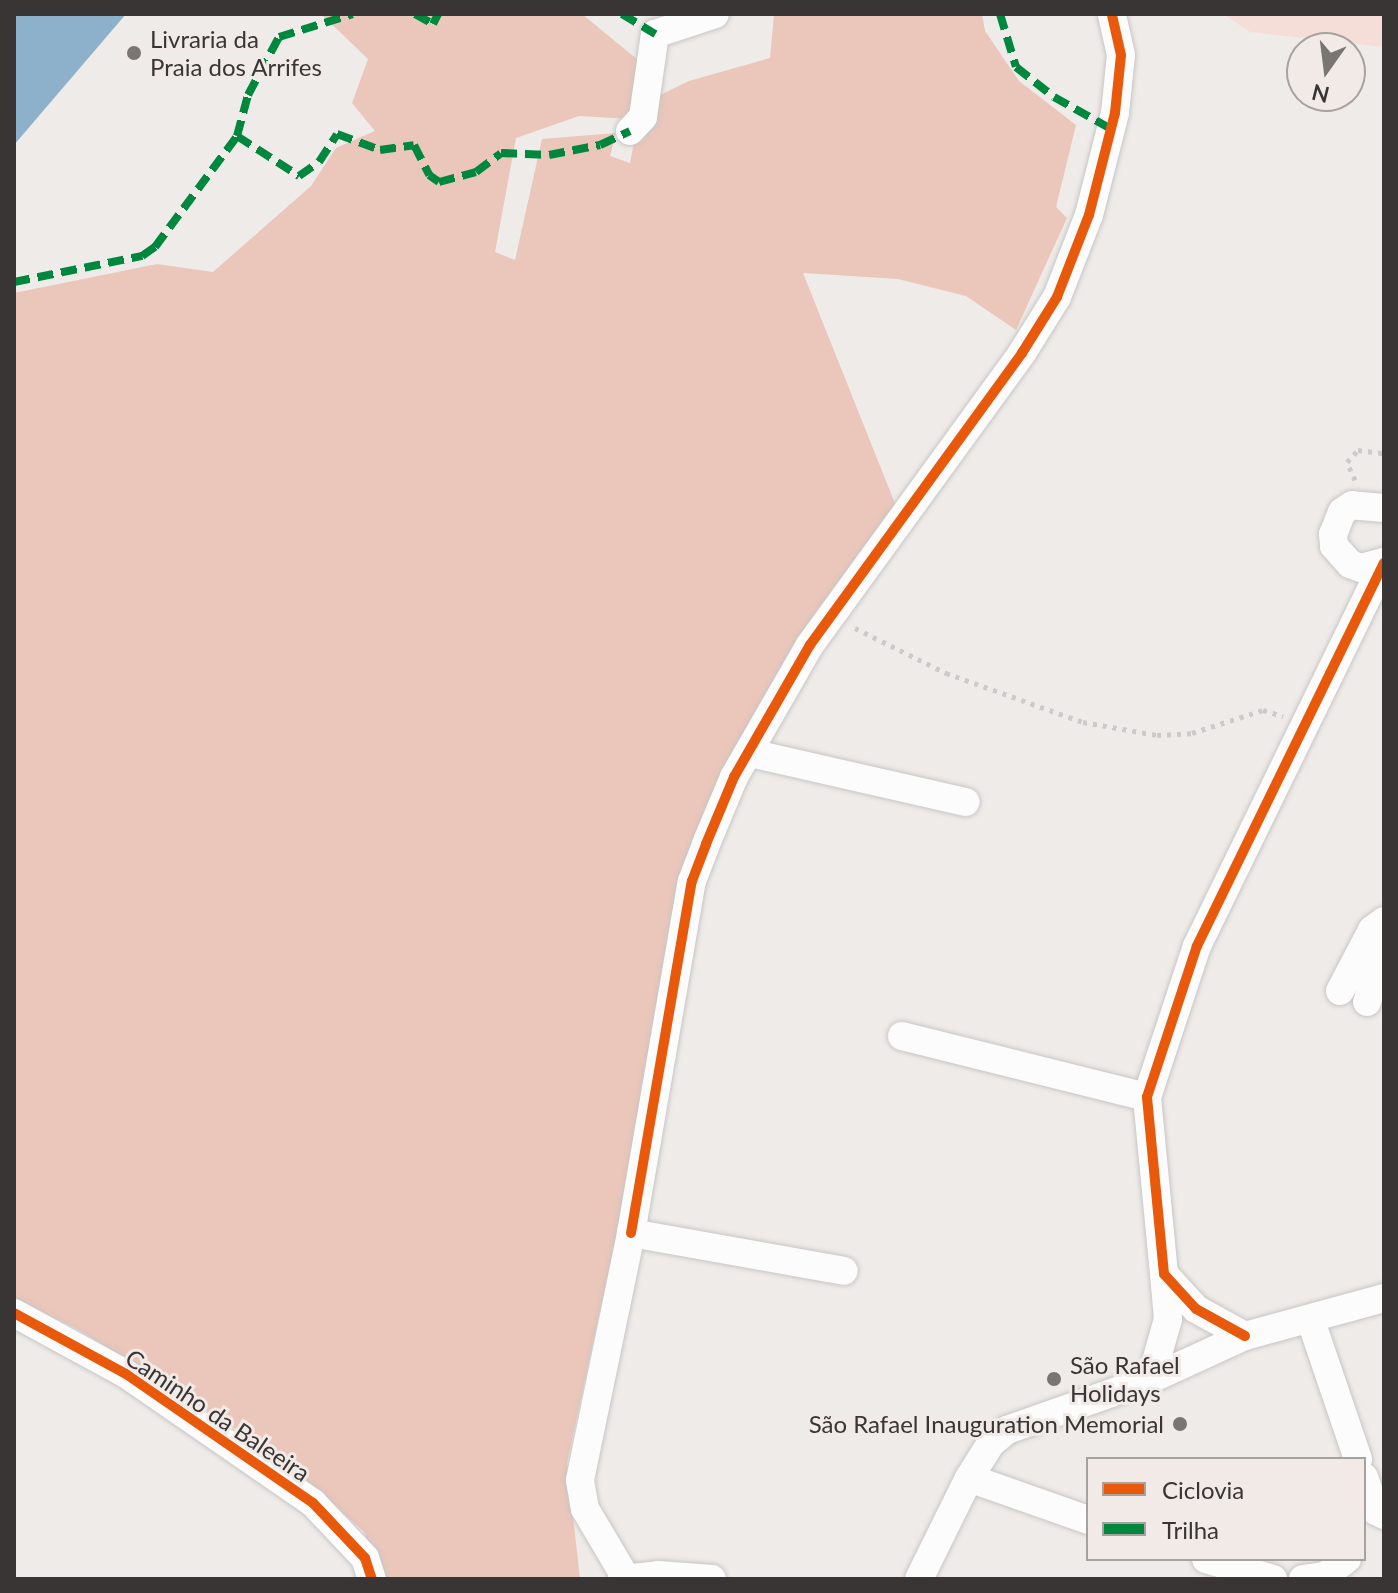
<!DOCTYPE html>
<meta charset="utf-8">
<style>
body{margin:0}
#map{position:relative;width:1398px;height:1593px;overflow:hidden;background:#efebe9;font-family:Lato,sans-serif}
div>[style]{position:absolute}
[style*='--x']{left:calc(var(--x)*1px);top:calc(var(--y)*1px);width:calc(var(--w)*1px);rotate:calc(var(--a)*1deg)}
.green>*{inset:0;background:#f5ded7}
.forest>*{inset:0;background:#ebc6ba}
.water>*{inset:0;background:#8db1cb}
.path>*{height:5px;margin-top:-2.5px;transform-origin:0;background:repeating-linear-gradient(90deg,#cdcbca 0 4px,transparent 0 10px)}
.roads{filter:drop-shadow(0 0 2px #c8c6c4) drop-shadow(0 0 2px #c8c6c4)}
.minor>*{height:28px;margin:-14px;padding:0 14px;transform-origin:14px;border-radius:14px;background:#fdfcfc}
.quiet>*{height:8px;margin-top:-4px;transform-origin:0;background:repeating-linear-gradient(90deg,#00873e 0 16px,transparent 0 24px)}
.cycleway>*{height:10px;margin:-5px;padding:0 5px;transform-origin:5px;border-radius:5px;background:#e8590c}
.dots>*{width:22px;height:22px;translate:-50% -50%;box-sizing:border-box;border:4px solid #f1eae7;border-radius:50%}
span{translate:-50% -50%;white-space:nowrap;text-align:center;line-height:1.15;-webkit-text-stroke:6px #f1eae7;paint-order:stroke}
.poi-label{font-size:24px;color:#383534}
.left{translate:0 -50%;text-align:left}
.right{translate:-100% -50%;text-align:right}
.street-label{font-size:24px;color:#383534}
.frame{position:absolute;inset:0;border:16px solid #383534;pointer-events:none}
.legend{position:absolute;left:1086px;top:1457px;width:280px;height:104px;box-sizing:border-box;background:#f1eae7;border:2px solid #a7a29f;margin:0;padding:10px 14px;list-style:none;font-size:24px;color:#383534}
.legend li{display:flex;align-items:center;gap:16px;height:40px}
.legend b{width:40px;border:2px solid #a7a29f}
.north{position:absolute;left:1286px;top:32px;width:80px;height:80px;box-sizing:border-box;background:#f1eae7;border:2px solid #a7a29f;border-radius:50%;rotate:194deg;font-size:22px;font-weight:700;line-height:32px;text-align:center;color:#383534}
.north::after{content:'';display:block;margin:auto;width:28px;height:36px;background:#787573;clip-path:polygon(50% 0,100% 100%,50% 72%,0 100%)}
</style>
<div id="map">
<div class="green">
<i style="clip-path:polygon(1223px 14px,1384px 14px,1384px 47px,1250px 32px)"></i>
</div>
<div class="forest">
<i style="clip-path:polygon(321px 14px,582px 14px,638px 60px,631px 119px,579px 116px,516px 138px,495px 252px,515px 260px,542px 139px,616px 133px,610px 156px,630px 163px,635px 137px,654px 98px,689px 81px,770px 58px,774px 14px,982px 14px,985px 31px,1019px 81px,1076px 125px,1056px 207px,1067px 218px,1016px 330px,966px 296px,898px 279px,803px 273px,896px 506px,760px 703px,679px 879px,660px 1034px,567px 1463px,580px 1579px,381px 1579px,364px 1532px,279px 1456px,79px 1330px,14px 1298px,14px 293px,157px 264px,213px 272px,311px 186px,336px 148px,375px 131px,352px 103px,368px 59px)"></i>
</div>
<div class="water">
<i style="clip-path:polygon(14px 14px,126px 14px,14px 145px)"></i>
</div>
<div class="path">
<i style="--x:1355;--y:480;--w:20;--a:-114"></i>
<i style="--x:1347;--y:462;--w:16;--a:-47"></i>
<i style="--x:1358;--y:450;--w:26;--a:7"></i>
<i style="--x:855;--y:628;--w:102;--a:26.3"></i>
<i style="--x:946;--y:673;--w:145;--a:19.7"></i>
<i style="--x:1083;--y:722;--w:75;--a:10"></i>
<i style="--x:1157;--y:735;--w:35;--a:-3"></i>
<i style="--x:1192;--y:733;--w:75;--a:-17.9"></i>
<i style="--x:1263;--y:710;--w:21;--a:17"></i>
</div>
<div class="roads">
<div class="minor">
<i style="--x:630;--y:131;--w:19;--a:-47"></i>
<i style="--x:643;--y:117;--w:84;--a:-81.8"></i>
<i style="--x:655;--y:34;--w:63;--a:-18.4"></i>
<i style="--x:1384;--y:508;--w:32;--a:-175"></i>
<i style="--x:1352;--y:505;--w:12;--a:145"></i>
<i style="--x:1342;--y:512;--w:24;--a:112"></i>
<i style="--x:1333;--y:534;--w:12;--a:85"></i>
<i style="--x:1334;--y:546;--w:24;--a:48"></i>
<i style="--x:1350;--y:564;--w:12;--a:20"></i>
<i style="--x:1361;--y:568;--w:24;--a:-15"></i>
<i style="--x:750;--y:753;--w:221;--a:12.8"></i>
<i style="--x:1340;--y:991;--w:69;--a:-62.3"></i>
<i style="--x:1372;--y:930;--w:15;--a:-37"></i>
<i style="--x:1367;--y:1002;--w:55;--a:-71.9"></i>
<i style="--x:902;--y:1036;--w:252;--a:14"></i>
<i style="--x:631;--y:1233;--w:357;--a:-80.2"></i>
<i style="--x:692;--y:881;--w:40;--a:-69"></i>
<i style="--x:706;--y:844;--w:73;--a:-67.3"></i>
<i style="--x:734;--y:777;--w:152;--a:-60.1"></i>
<i style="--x:810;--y:645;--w:361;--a:-54"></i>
<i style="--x:1022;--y:353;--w:66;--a:-58"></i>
<i style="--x:1057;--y:297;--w:88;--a:-68.7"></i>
<i style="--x:1089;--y:215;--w:105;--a:-75.7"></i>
<i style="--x:1115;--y:113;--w:58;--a:-84.1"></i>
<i style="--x:1121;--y:55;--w:41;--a:-102.7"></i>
<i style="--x:14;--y:1313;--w:128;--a:28.6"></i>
<i style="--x:126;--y:1374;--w:227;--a:34.6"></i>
<i style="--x:313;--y:1503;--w:76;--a:46.6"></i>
<i style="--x:365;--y:1558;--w:22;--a:72"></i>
<i style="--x:1311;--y:1321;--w:146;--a:71.2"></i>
<i style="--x:1245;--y:1336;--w:56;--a:-151.1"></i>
<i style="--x:1196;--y:1309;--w:47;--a:-132.4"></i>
<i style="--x:1164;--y:1274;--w:178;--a:-95.5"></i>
<i style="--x:1147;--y:1097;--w:159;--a:-71.7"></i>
<i style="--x:1197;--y:946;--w:426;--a:-64"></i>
<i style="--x:1151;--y:1379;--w:62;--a:-74.2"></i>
<i style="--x:1168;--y:1319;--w:45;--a:-95.1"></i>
<i style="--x:1364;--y:1477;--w:36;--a:71"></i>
<i style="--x:1376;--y:1511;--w:9;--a:27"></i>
<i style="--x:969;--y:1478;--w:126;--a:19.4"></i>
<i style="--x:1206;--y:1559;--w:70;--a:16.6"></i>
<i style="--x:626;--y:1578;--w:80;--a:-120.7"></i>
<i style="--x:585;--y:1509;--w:29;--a:-100"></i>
<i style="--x:580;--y:1480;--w:252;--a:-78.3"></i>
<i style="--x:631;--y:1233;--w:216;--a:10.1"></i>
<i style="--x:622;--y:1579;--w:37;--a:-6"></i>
<i style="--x:659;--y:1575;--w:53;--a:4.3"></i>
<i style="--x:919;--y:1579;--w:113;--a:-63.7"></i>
<i style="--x:969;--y:1478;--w:41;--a:-57.8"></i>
<i style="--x:991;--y:1443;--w:21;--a:-39"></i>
<i style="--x:1007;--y:1430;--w:153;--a:-19.5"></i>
<i style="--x:1151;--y:1379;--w:103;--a:-24.6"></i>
<i style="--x:1245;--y:1336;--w:144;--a:-15.3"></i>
<i style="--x:1303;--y:1579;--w:22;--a:-8"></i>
<i style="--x:1325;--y:1576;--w:28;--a:-38"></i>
</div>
</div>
<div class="quiet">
<i style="--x:415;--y:14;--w:21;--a:29"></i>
<i style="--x:433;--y:24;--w:11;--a:-63"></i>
<i style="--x:622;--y:14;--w:39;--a:31"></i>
<i style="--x:1000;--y:14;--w:55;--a:73.2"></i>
<i style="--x:1016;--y:67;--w:48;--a:38.3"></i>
<i style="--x:1054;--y:97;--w:65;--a:29.3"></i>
<i style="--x:237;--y:136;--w:74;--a:32.8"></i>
<i style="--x:299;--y:176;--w:24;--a:-35"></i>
<i style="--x:319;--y:162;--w:33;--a:-57"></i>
<i style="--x:337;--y:134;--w:46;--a:20.4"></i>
<i style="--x:380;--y:150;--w:34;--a:-8"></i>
<i style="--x:414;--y:145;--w:34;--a:63"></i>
<i style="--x:429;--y:175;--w:12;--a:35"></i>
<i style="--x:439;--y:182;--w:38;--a:-15"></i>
<i style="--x:476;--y:172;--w:31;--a:-37"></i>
<i style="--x:501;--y:153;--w:48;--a:2.4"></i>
<i style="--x:549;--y:155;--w:52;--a:-11.1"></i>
<i style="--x:600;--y:145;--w:33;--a:-25"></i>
<i style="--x:14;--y:282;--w:131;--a:-11.5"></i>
<i style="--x:142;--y:256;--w:16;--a:-35"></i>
<i style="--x:155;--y:247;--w:138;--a:-53.5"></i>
<i style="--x:237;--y:136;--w:42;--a:-75"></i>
<i style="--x:248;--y:95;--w:66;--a:-61.9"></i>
<i style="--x:279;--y:37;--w:77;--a:-17.3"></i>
</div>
<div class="cycleway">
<i style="--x:631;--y:1233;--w:357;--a:-80.2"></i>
<i style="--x:692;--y:881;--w:40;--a:-69"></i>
<i style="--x:706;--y:844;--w:73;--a:-67.3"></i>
<i style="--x:734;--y:777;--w:152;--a:-60.1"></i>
<i style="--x:810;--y:645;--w:361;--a:-54"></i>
<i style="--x:1022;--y:353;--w:66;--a:-58"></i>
<i style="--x:1057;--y:297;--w:88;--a:-68.7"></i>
<i style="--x:1089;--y:215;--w:105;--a:-75.7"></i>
<i style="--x:1115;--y:113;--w:58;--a:-84.1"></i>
<i style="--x:1121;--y:55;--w:41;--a:-102.7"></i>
<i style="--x:14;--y:1313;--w:128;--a:28.6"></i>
<i style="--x:126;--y:1374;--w:227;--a:34.6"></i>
<i style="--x:313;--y:1503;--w:76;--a:46.6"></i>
<i style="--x:365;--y:1558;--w:22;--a:72"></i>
<i style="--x:1245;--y:1336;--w:56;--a:-151.1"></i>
<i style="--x:1196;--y:1309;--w:47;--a:-132.4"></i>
<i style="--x:1164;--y:1274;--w:178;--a:-95.5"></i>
<i style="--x:1147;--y:1097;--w:159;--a:-71.7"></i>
<i style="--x:1197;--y:946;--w:426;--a:-64"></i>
</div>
<div class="dots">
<i style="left:134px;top:53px;background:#787573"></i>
<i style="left:1054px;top:1379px;background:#787573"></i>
<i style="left:1180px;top:1424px;background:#787573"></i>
</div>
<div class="poi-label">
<span class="left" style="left:150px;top:53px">Livraria da<br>Praia dos Arrifes</span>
<span class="left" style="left:1070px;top:1379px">São Rafael<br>Holidays</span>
<span class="right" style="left:1164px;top:1424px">São Rafael Inauguration Memorial</span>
</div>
<div class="street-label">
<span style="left:218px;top:1415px;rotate:34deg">Caminho da Baleeira</span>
</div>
<div class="frame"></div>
<ul class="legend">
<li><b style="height:10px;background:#e8590c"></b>Ciclovia</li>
<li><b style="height:10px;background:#00873e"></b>Trilha</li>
</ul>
<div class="north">N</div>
</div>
